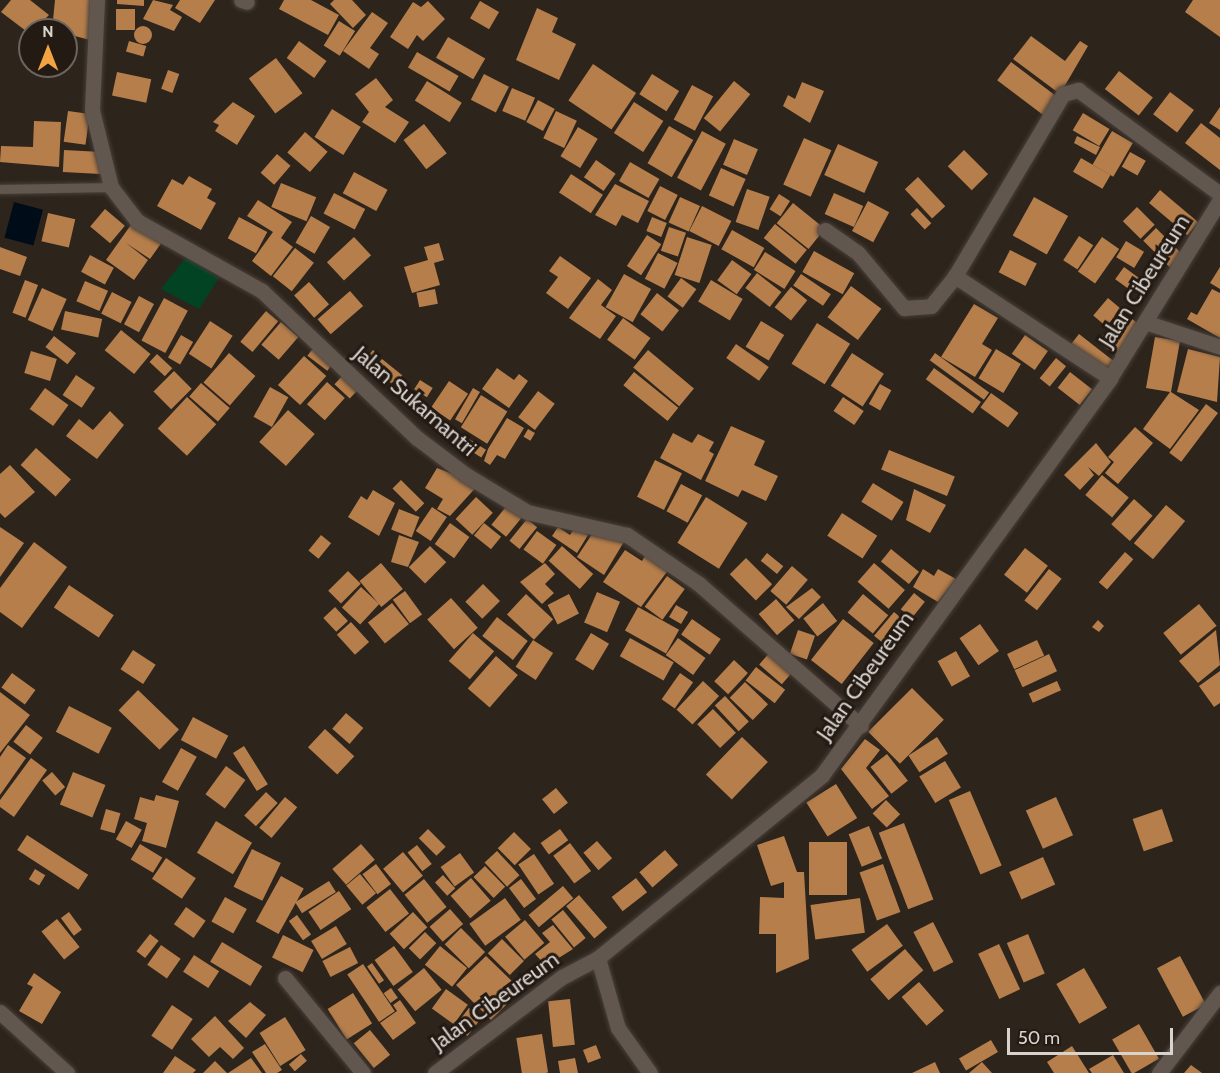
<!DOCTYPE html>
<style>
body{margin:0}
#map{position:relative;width:1220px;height:1073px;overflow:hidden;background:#2d241c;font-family:Cabin,sans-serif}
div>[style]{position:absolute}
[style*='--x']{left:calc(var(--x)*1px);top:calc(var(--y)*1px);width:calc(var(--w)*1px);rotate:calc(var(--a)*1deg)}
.green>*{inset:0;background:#024323}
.water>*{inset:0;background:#000d19;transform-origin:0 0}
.building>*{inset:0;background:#b67e4b;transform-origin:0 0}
.round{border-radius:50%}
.roads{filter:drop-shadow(0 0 2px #48403a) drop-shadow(0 0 2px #48403a)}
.service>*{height:9px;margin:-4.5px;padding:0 4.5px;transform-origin:4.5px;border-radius:4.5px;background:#62574e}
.minor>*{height:15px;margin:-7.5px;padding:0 7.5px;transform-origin:7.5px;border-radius:7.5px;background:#62574e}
span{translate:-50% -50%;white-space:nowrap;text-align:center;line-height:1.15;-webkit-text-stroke:6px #231a13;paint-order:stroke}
.street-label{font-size:22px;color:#d9d3ce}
.north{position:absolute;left:18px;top:18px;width:60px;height:60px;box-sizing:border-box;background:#231a13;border:2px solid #6c645e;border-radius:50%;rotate:0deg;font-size:16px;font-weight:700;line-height:24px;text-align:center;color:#d9d3ce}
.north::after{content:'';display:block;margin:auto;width:21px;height:27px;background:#f3a442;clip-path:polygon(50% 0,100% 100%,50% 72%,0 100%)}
.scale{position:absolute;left:1007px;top:1028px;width:166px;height:27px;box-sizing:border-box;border:3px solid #d9d3ce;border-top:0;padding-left:8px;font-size:18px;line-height:21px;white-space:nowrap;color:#d9d3ce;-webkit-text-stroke:4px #231a13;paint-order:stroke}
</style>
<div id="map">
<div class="green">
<i style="clip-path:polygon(186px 257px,219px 278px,199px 309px,161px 289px)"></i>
</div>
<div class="water">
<i style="left:14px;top:202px;width:30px;height:37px;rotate:15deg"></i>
</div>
<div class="building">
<i style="clip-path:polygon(11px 0,30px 0,49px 15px,30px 34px,1px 12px)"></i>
<i style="clip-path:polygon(55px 0,94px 0,90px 40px,52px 30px)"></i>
<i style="clip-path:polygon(117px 0,144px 0,144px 6px,117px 4px)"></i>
<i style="clip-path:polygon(153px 0,173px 5px,170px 10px,182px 17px,174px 31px,143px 19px)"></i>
<i style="clip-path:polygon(180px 0,215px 0,200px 23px,175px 8px)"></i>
<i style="clip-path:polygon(284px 0,311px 0,339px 15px,328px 35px,279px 9px)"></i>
<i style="clip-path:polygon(334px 0,352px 0,366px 15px,353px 28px,330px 4px)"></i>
<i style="clip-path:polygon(1193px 0,1220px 0,1220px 37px,1185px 12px)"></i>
<i style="clip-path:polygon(428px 1px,445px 19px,423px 41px,417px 35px,408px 49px,390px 37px,413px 2px,421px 7px)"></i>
<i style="left:480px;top:1px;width:22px;height:20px;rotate:30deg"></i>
<i style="clip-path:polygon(537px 8px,558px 18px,552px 32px,576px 44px,559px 80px,516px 60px)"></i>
<i style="left:116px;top:9px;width:19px;height:21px"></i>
<i style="clip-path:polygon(372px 12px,388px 23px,370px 48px,379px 54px,369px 69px,343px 51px)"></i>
<i style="left:339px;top:21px;width:19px;height:29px;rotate:32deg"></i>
<i class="round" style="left:134px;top:26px;width:18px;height:18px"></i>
<i style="clip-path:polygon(1031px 36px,1065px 61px,1080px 41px,1088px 46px,1060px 94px,1013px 59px)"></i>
<i style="left:448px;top:37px;width:43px;height:24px;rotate:30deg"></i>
<i style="left:129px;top:41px;width:18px;height:11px;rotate:16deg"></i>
<i style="left:299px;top:41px;width:34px;height:21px;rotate:36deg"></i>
<i style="left:417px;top:52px;width:48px;height:18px;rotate:30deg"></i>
<i style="left:276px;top:58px;width:44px;height:34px;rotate:53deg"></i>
<i style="left:1011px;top:62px;width:58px;height:23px;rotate:37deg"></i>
<i style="left:593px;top:64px;width:52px;height:44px;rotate:34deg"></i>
<i style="left:168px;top:70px;width:12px;height:20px;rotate:20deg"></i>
<i style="left:1119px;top:71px;width:43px;height:23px;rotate:38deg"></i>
<i style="left:117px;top:72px;width:35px;height:24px;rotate:12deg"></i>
<i style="left:484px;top:74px;width:28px;height:29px;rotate:27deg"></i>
<i style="left:652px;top:74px;width:32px;height:24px;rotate:32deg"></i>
<i style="clip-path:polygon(376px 78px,393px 100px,385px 107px,409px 122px,395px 143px,362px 122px,369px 112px,355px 94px)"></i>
<i style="left:427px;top:81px;width:41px;height:23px;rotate:32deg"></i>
<i style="left:734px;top:81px;width:21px;height:48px;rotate:39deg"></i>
<i style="clip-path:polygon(802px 82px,824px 91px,810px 123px,783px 106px,788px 95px,795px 99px)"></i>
<i style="left:692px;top:85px;width:24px;height:39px;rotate:28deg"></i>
<i style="left:512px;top:88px;width:25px;height:25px;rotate:23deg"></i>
<i style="left:1170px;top:92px;width:30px;height:28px;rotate:37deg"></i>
<i style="left:538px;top:100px;width:19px;height:25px;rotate:28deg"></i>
<i style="clip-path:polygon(233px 102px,255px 116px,237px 145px,215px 131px,219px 125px,213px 122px)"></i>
<i style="left:634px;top:102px;width:35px;height:37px;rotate:33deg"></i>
<i style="clip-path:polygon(1220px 107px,1220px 130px,1209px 123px)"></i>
<i style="left:332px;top:109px;width:34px;height:33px;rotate:32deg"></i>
<i style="left:68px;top:111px;width:22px;height:31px;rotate:8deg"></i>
<i style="left:556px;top:111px;width:23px;height:30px;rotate:25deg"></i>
<i style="left:1083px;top:113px;width:31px;height:20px;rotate:31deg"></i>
<i style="clip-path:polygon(34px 121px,61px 122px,59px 167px,0 162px,1px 146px,33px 147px)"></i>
<i style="clip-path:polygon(1201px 123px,1220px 138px,1220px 170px,1185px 143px)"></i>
<i style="left:424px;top:124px;width:37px;height:26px;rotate:52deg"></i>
<i style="left:669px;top:126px;width:28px;height:43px;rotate:30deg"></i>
<i style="left:578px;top:127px;width:23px;height:34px;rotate:31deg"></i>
<i style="left:702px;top:131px;width:27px;height:53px;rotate:28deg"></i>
<i style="left:1112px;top:131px;width:24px;height:39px;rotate:30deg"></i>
<i style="left:305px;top:132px;width:30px;height:27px;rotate:41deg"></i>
<i style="clip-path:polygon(1077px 136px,1100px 147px,1096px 155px,1074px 143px)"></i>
<i style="left:804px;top:138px;width:30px;height:51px;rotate:24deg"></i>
<i style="left:734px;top:139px;width:26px;height:28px;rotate:23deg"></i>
<i style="left:838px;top:144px;width:44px;height:34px;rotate:24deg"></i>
<i style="left:64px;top:150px;width:38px;height:22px;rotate:3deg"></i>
<i style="left:964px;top:150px;width:34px;height:23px;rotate:45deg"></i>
<i style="left:1130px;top:152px;width:18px;height:17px;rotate:29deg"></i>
<i style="left:277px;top:154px;width:18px;height:25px;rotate:41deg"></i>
<i style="left:1081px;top:158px;width:34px;height:16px;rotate:30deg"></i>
<i style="left:596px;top:160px;width:24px;height:21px;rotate:35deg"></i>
<i style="left:630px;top:162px;width:34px;height:22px;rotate:30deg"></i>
<i style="left:721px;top:168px;width:27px;height:30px;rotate:24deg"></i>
<i style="left:354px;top:172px;width:38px;height:24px;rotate:28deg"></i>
<i style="left:571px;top:174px;width:38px;height:22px;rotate:33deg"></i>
<i style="clip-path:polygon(189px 176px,212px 189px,207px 198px,216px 203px,201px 230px,157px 206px,172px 179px,183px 185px)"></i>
<i style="left:918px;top:177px;width:40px;height:18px;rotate:47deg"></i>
<i style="left:281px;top:183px;width:38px;height:26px;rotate:22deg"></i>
<i style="clip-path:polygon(615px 184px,649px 201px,638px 223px,622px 215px,616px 226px,595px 215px)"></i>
<i style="left:660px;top:186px;width:20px;height:28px;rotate:27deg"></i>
<i style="left:747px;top:189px;width:24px;height:35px;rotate:19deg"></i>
<i style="left:1160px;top:190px;width:50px;height:17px;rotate:40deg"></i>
<i style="left:334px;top:193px;width:35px;height:23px;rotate:27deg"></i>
<i style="left:834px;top:193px;width:32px;height:23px;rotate:24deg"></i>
<i style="left:779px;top:194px;width:13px;height:18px;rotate:32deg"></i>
<i style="left:680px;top:197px;width:22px;height:28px;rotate:24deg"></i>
<i style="left:1034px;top:197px;width:39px;height:44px;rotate:29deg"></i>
<i style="clip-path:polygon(258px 200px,292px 222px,281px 238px,293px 247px,271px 276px,252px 261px,273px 232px,247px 216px)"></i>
<i style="left:868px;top:201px;width:24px;height:34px;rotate:28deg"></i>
<i style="left:793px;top:203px;width:41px;height:26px;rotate:39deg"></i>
<i style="left:702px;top:206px;width:33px;height:28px;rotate:27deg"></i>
<i style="left:1137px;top:207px;width:25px;height:20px;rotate:45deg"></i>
<i style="left:917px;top:208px;width:21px;height:9px;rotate:47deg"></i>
<i style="left:105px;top:209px;width:26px;height:23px;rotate:40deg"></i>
<i style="left:48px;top:213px;width:28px;height:29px;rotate:13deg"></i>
<i style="left:311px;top:216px;width:22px;height:31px;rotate:30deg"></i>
<i style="left:239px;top:217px;width:32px;height:24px;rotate:28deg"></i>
<i style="left:652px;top:217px;width:16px;height:15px;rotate:22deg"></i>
<i style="clip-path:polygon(133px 222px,162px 242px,150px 259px,126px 243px,148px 260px,134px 280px,106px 260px)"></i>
<i style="left:775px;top:224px;width:41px;height:18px;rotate:39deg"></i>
<i style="left:669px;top:227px;width:18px;height:25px;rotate:19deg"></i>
<i style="left:1156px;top:228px;width:37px;height:18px;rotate:45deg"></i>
<i style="left:732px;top:230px;width:37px;height:22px;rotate:29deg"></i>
<i style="left:647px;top:235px;width:17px;height:37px;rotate:33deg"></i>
<i style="left:1079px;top:236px;width:17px;height:29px;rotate:33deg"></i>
<i style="left:354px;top:237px;width:25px;height:37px;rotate:47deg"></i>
<i style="left:687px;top:237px;width:26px;height:40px;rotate:18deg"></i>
<i style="left:1102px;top:237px;width:21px;height:42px;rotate:35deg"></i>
<i style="left:1126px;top:241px;width:21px;height:19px;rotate:31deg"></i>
<i style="clip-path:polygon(439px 243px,444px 260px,434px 263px,440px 285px,412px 293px,404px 267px,428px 260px,424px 247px)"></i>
<i style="clip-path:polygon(0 247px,27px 257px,20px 276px,0 269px)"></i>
<i style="left:295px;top:248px;width:24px;height:36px;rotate:38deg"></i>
<i style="left:1010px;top:250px;width:30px;height:25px;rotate:27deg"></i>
<i style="left:814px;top:251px;width:46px;height:24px;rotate:29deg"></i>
<i style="left:765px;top:252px;width:36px;height:21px;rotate:32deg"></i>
<i style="left:658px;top:253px;width:22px;height:29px;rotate:27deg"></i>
<i style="left:90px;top:255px;width:27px;height:19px;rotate:28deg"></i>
<i style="clip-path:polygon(560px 256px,591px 278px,568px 309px,546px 293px,558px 277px,549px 271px)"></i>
<i style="left:732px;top:260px;width:24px;height:25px;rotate:36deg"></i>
<i style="left:1124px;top:267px;width:19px;height:15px;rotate:36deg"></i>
<i style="clip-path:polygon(1220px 267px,1220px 289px,1210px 283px)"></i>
<i style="left:757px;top:273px;width:31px;height:19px;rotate:38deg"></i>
<i style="left:624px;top:274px;width:31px;height:38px;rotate:29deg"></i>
<i style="left:801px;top:274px;width:36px;height:14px;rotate:34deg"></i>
<i style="left:681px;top:278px;width:19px;height:23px;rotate:36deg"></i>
<i style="clip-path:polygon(598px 279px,612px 290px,601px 305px,616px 316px,600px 339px,569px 318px)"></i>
<i style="left:25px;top:280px;width:14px;height:35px;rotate:21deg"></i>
<i style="left:711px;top:280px;width:37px;height:25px;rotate:31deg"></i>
<i style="left:85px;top:281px;width:25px;height:22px;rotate:23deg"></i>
<i style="left:309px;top:282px;width:30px;height:20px;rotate:48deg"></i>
<i style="left:851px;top:286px;width:38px;height:39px;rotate:37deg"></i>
<i style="left:791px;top:287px;width:21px;height:26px;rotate:39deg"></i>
<i style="left:42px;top:288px;width:27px;height:35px;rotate:24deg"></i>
<i style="left:435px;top:289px;width:15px;height:19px;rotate:79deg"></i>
<i style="clip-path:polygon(1212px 289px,1220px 293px,1220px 338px,1187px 319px,1191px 312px,1197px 315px)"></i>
<i style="left:350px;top:291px;width:20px;height:43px;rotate:49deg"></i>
<i style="left:112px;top:292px;width:22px;height:24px;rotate:27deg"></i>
<i style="left:657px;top:293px;width:28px;height:27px;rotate:38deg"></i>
<i style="left:139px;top:296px;width:17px;height:32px;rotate:28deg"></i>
<i style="left:164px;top:298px;width:27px;height:48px;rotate:28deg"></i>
<i style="left:1108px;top:298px;width:17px;height:23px;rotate:40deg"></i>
<i style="clip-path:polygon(974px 304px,998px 318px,982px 344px,992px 350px,975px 377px,941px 357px)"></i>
<i style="left:65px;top:311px;width:38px;height:19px;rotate:12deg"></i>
<i style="left:266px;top:311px;width:16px;height:40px;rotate:40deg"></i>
<i style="left:1122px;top:311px;width:23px;height:39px;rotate:38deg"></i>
<i style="left:623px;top:318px;width:34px;height:27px;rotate:36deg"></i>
<i style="left:210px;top:321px;width:27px;height:39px;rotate:33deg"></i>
<i style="left:761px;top:321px;width:27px;height:30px;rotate:31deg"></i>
<i style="left:281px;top:322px;width:23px;height:30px;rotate:41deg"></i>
<i style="left:817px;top:323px;width:39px;height:48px;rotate:32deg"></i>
<i style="left:121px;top:330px;width:38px;height:26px;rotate:39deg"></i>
<i style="left:1079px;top:334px;width:46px;height:14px;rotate:38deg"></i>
<i style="left:181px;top:335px;width:14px;height:26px;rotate:30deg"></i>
<i style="left:1025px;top:335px;width:28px;height:23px;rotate:35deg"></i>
<i style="left:54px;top:336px;width:28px;height:14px;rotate:38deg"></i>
<i style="clip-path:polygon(1155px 337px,1180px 341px,1171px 392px,1199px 410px,1170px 449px,1143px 429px,1170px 392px,1146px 388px)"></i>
<i style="left:736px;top:344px;width:40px;height:17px;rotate:35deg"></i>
<i style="left:314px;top:347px;width:25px;height:11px;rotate:37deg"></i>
<i style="left:996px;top:349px;width:29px;height:34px;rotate:31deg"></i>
<i style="clip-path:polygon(1188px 349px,1220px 357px,1217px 402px,1177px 392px)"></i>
<i style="left:373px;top:350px;width:8px;height:13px;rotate:40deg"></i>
<i style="left:648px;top:350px;width:60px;height:23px;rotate:40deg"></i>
<i style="left:31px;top:351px;width:27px;height:23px;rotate:17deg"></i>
<i style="left:229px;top:353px;width:35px;height:39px;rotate:41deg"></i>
<i style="left:852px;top:353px;width:38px;height:39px;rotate:33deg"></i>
<i style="left:935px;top:353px;width:67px;height:9px;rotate:36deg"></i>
<i style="left:157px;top:354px;width:21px;height:11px;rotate:43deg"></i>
<i style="left:304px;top:356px;width:30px;height:39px;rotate:42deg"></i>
<i style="left:1056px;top:358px;width:13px;height:26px;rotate:39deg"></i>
<i style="left:382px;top:359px;width:26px;height:13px;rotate:39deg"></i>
<i style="clip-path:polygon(497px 368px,514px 380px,519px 374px,528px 381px,509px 408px,482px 389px)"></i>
<i style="left:934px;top:368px;width:58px;height:14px;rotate:36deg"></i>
<i style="left:174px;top:371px;width:25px;height:29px;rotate:45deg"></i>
<i style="left:634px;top:372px;width:57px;height:17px;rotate:39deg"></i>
<i style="left:1070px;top:372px;width:28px;height:20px;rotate:38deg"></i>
<i style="left:344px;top:374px;width:21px;height:14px;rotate:43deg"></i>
<i style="left:76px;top:375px;width:23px;height:24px;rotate:34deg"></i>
<i style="left:420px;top:380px;width:15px;height:11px;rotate:32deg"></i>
<i style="left:449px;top:381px;width:23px;height:32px;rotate:34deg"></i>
<i style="left:327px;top:382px;width:24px;height:30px;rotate:42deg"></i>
<i style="left:201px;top:383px;width:38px;height:18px;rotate:41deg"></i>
<i style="left:880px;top:384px;width:13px;height:23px;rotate:29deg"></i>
<i style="left:270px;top:387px;width:21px;height:34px;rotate:29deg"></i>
<i style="left:45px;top:388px;width:29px;height:26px;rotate:36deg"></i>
<i style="left:473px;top:388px;width:8px;height:36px;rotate:30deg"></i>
<i style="left:538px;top:391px;width:21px;height:33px;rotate:37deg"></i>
<i style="left:991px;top:393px;width:34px;height:18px;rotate:36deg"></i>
<i style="left:481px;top:395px;width:31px;height:38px;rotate:32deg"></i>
<i style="left:187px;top:397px;width:40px;height:43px;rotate:43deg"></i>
<i style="left:843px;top:397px;width:25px;height:17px;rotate:34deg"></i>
<i style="left:1206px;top:404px;width:15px;height:61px;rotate:37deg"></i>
<i style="left:288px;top:410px;width:36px;height:43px;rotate:42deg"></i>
<i style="clip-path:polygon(110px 411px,124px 425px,97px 459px,66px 436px,79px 419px,93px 430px)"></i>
<i style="clip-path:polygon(507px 418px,524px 428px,505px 459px,497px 455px,490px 465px,484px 461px,488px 449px)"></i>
<i style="clip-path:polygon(731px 426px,765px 441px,754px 465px,778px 476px,766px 501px,742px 490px,738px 497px,705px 481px)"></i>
<i style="clip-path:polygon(1135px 427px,1153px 443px,1118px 484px,1105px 473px,1114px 462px,1108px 457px)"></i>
<i style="left:528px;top:429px;width:8px;height:9px;rotate:30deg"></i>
<i style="clip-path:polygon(673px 433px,692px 443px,698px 434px,714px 442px,709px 451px,714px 454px,701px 480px,660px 458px)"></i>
<i style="left:464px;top:436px;width:26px;height:9px;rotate:32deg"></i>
<i style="clip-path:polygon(1096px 443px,1111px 462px,1099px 476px,1088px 467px,1094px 475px,1080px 490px,1064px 475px)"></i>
<i style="left:36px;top:448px;width:47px;height:23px;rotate:42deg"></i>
<i style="left:889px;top:450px;width:71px;height:21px;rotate:22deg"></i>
<i style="left:655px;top:460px;width:30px;height:41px;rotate:26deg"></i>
<i style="clip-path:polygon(10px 465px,35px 492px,5px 518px,0 513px,0 474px)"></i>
<i style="clip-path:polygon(437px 468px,479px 484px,450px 516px,437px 509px,443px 499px,425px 488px)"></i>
<i style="left:1102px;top:475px;width:35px;height:26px;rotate:40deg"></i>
<i style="left:401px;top:480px;width:33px;height:12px;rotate:45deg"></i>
<i style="left:873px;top:483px;width:36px;height:22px;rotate:32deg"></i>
<i style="left:681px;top:484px;width:24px;height:31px;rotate:28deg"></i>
<i style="clip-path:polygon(914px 489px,946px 505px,930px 533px,906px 520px)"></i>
<i style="clip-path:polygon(373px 490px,395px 503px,379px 536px,348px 517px,361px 496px,367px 500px)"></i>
<i style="left:476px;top:497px;width:23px;height:30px;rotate:43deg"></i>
<i style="left:706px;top:497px;width:49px;height:54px;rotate:32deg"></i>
<i style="left:1134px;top:499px;width:25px;height:34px;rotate:42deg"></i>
<i style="left:509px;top:503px;width:19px;height:28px;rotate:39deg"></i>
<i style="left:1166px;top:505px;width:25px;height:50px;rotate:40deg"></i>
<i style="left:432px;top:507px;width:18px;height:29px;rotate:34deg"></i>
<i style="left:399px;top:509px;width:22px;height:22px;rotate:21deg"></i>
<i style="left:842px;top:513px;width:42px;height:27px;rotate:33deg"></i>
<i style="left:527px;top:519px;width:13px;height:28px;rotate:39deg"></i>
<i style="left:450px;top:523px;width:24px;height:26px;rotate:36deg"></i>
<i style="left:484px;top:523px;width:22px;height:16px;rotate:39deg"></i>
<i style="clip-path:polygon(0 527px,24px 543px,0 577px)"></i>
<i style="clip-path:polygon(558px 527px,570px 535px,575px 527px,588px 535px,577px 553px,552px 536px)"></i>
<i style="clip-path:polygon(596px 528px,625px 540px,604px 575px,577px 557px)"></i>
<i style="left:537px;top:531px;width:24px;height:23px;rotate:36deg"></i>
<i style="left:321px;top:535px;width:13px;height:20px;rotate:39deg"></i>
<i style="clip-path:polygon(399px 535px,419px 542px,408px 567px,391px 562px)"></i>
<i style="clip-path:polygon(34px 542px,67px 567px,22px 628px,0 612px,0 588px)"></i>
<i style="left:430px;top:546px;width:23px;height:30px;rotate:45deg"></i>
<i style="left:562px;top:546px;width:42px;height:20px;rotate:42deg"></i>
<i style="left:1025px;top:548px;width:29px;height:34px;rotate:38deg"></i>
<i style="left:891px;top:549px;width:36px;height:16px;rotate:39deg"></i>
<i style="clip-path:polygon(625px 550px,642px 561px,646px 554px,669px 569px,641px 607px,603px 582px)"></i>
<i style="left:1125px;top:552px;width:11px;height:40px;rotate:41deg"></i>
<i style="left:767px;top:553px;width:21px;height:10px;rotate:39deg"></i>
<i style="left:746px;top:558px;width:37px;height:23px;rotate:45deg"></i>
<i style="left:381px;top:563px;width:34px;height:28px;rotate:50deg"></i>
<i style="clip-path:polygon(545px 563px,555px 574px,545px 584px,554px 593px,542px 604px,520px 582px)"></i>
<i style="left:874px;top:563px;width:41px;height:25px;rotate:41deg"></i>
<i style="left:792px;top:566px;width:21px;height:33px;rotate:41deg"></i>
<i style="clip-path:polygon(923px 569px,934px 576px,938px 569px,956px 579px,938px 602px,913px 587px)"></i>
<i style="left:1049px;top:569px;width:16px;height:40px;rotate:38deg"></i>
<i style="left:348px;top:571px;width:18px;height:28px;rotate:45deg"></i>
<i style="left:667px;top:576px;width:22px;height:38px;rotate:36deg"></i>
<i style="left:483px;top:584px;width:24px;height:25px;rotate:45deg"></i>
<i style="left:69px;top:585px;width:54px;height:27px;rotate:34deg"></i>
<i style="left:361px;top:587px;width:25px;height:28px;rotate:43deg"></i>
<i style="clip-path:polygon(812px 588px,821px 597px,799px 619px,786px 607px)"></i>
<i style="left:405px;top:591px;width:29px;height:15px;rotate:54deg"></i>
<i style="left:597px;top:592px;width:25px;height:33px;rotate:23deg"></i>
<i style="left:914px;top:593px;width:14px;height:21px;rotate:39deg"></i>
<i style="left:526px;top:594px;width:37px;height:28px;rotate:43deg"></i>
<i style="left:569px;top:594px;width:22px;height:24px;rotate:63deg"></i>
<i style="left:863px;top:594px;width:33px;height:24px;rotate:40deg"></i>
<i style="left:451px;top:598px;width:40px;height:32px;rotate:48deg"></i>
<i style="left:776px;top:599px;width:28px;height:23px;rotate:49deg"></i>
<i style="left:392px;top:603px;width:27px;height:31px;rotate:51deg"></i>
<i style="left:823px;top:603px;width:23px;height:25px;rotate:52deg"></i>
<i style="left:1199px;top:604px;width:28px;height:46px;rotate:51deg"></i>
<i style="left:676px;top:605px;width:14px;height:14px;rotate:30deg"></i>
<i style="left:335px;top:607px;width:19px;height:16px;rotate:47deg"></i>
<i style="left:638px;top:607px;width:47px;height:27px;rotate:29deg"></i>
<i style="left:894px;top:612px;width:23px;height:31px;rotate:40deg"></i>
<i style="left:497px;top:617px;width:39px;height:24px;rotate:38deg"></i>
<i style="left:692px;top:619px;width:35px;height:19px;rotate:35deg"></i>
<i style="left:843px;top:619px;width:39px;height:52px;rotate:38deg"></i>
<i style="clip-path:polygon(1098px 620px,1104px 626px,1099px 632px,1092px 627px)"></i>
<i style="left:351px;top:622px;width:27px;height:19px;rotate:48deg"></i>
<i style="left:980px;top:624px;width:33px;height:25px;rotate:55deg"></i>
<i style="left:798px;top:630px;width:18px;height:25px;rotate:19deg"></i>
<i style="clip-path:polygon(1216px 630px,1220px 665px,1198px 683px,1179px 661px)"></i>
<i style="left:473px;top:633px;width:28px;height:37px;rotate:41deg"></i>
<i style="left:591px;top:633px;width:21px;height:31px;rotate:31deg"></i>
<i style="left:630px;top:638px;width:50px;height:21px;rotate:29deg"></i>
<i style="left:678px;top:638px;width:34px;height:21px;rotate:36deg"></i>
<i style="left:533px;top:640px;width:24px;height:32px;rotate:33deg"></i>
<i style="left:1037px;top:640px;width:17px;height:33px;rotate:65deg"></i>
<i style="left:133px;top:650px;width:27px;height:23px;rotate:33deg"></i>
<i style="left:771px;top:651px;width:30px;height:18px;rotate:41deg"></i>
<i style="left:956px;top:651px;width:29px;height:21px;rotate:61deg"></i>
<i style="left:1049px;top:654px;width:19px;height:38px;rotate:65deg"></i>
<i style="left:496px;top:656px;width:29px;height:43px;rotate:41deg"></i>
<i style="left:734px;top:660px;width:19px;height:29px;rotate:43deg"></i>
<i style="left:756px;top:667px;width:37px;height:17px;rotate:38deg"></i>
<i style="clip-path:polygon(1220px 671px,1220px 703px,1214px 707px,1199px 686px)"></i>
<i style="left:12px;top:673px;width:29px;height:18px;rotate:36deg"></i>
<i style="left:680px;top:673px;width:16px;height:32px;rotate:35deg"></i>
<i style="left:703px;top:681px;width:22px;height:39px;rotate:43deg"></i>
<i style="left:1057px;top:681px;width:10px;height:31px;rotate:66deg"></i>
<i style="left:745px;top:682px;width:32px;height:22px;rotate:44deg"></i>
<i style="left:912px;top:688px;width:45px;height:62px;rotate:45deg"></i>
<i style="left:138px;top:690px;width:57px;height:28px;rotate:44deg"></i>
<i style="clip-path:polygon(0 692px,30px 715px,0 753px)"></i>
<i style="left:725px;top:696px;width:35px;height:14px;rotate:47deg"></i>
<i style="left:69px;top:706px;width:48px;height:29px;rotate:27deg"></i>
<i style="left:713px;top:709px;width:33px;height:22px;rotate:46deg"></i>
<i style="left:346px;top:713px;width:23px;height:21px;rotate:41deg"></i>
<i style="left:193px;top:717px;width:40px;height:26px;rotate:28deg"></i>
<i style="left:26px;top:725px;width:21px;height:21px;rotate:37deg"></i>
<i style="left:325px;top:729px;width:40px;height:25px;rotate:43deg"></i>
<i style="left:742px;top:737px;width:36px;height:52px;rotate:44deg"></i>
<i style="left:937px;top:737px;width:20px;height:34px;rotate:57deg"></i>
<i style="clip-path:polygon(865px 739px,880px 750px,866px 768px,889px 796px,872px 809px,841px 769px)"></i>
<i style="clip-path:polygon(8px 745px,26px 758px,0 795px,0 757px)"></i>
<i style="left:244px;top:746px;width:45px;height:13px;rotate:58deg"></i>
<i style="left:181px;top:748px;width:18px;height:39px;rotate:29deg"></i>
<i style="left:887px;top:754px;width:34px;height:21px;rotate:52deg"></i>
<i style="clip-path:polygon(31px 758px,47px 770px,14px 817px,0 807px,0 800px)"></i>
<i style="left:945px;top:761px;width:31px;height:30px;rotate:59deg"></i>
<i style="left:226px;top:766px;width:24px;height:35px;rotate:36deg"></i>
<i style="left:52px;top:772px;width:20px;height:13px;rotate:49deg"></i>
<i style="left:73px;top:772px;width:35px;height:35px;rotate:22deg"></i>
<i style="left:836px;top:784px;width:40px;height:35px;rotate:58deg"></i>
<i style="left:556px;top:788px;width:19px;height:18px;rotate:51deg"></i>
<i style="left:970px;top:791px;width:81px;height:23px;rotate:67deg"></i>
<i style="left:266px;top:792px;width:16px;height:32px;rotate:43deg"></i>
<i style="clip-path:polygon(156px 795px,179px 801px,166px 848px,142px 841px,147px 823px,134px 819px,140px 797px,154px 801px)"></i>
<i style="left:285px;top:797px;width:16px;height:40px;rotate:40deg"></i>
<i style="left:1056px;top:797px;width:42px;height:33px;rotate:66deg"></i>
<i style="left:886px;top:800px;width:20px;height:19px;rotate:45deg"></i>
<i style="left:106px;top:809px;width:15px;height:21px;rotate:16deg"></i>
<i style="left:1162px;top:809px;width:34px;height:31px;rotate:71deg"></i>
<i style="left:126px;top:821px;width:18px;height:21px;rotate:29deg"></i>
<i style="left:216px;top:821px;width:42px;height:37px;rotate:31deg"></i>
<i style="left:904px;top:823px;width:82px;height:27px;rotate:69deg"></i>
<i style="left:869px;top:826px;width:35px;height:22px;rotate:68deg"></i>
<i style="left:428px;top:829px;width:25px;height:13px;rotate:45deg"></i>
<i style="left:560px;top:829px;width:14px;height:24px;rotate:54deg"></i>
<i style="left:514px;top:832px;width:24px;height:23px;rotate:45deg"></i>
<i style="left:27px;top:835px;width:73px;height:18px;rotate:33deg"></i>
<i style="clip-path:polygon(784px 836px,797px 872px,804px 872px,809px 959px,776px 973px,776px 934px,759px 934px,760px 897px,784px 898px,784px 882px,771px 886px,757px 845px)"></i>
<i style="left:597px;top:841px;width:23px;height:18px;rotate:49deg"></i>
<i style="left:809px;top:842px;width:38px;height:53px"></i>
<i style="left:570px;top:843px;width:35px;height:21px;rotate:53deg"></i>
<i style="left:140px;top:844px;width:26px;height:18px;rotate:31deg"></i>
<i style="left:361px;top:844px;width:21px;height:38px;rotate:49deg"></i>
<i style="left:417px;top:845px;width:24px;height:12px;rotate:52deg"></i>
<i style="left:252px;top:849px;width:32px;height:42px;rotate:26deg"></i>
<i style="left:665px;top:850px;width:20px;height:34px;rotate:49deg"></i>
<i style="left:497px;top:851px;width:33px;height:17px;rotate:47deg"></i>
<i style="left:403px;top:852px;width:31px;height:26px;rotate:50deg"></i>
<i style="left:460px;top:853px;width:24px;height:24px;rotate:54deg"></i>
<i style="left:534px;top:854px;width:36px;height:19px;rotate:56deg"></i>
<i style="left:1043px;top:857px;width:30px;height:37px;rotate:66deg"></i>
<i style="left:166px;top:858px;width:36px;height:25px;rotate:34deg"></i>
<i style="left:376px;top:864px;width:25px;height:17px;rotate:53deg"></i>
<i style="left:883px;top:864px;width:51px;height:25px;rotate:70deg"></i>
<i style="left:485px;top:866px;width:29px;height:16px;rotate:46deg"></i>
<i style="left:35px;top:869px;width:12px;height:12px;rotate:31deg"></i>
<i style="left:360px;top:874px;width:25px;height:18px;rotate:50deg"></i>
<i style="left:443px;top:875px;width:18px;height:11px;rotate:47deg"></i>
<i style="left:281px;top:876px;width:26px;height:52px;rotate:29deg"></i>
<i style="left:471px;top:878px;width:30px;height:27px;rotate:49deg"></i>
<i style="left:636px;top:878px;width:18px;height:31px;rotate:52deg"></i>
<i style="left:424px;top:879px;width:36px;height:25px;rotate:51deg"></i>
<i style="left:521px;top:879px;width:25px;height:15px;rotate:53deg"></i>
<i style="left:329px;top:881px;width:13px;height:40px;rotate:58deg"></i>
<i style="left:563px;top:886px;width:16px;height:45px;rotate:50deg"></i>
<i style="left:390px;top:889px;width:31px;height:30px;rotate:52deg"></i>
<i style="left:339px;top:891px;width:22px;height:37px;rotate:56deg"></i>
<i style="left:579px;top:895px;width:43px;height:17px;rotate:49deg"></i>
<i style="left:225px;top:897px;width:25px;height:28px;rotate:29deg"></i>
<i style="left:505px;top:898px;width:27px;height:44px;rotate:54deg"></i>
<i style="left:860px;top:898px;width:35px;height:50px;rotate:82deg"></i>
<i style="left:186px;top:907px;width:24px;height:21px;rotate:35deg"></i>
<i style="left:450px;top:909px;width:20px;height:27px;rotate:49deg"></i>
<i style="left:563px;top:910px;width:36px;height:15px;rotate:51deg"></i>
<i style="left:69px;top:912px;width:22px;height:10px;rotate:54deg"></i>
<i style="left:413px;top:912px;width:21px;height:32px;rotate:47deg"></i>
<i style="left:297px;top:915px;width:24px;height:10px;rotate:54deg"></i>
<i style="left:57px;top:919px;width:36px;height:20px;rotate:51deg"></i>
<i style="left:525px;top:920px;width:30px;height:26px;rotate:50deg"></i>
<i style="left:933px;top:922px;width:45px;height:22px;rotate:63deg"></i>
<i style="left:887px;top:924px;width:27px;height:44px;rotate:54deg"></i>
<i style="clip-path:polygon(553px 925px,573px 949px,546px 966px,535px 954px,550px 942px,542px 933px)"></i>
<i style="left:336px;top:926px;width:21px;height:29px;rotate:59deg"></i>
<i style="left:461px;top:928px;width:34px;height:23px;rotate:45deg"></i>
<i style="left:425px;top:932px;width:16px;height:23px;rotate:45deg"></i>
<i style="left:150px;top:934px;width:11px;height:22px;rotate:38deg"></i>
<i style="left:1028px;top:934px;width:43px;height:23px;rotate:67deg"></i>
<i style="left:283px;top:935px;width:34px;height:25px;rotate:26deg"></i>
<i style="left:502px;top:939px;width:31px;height:20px;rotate:45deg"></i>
<i style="left:222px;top:942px;width:47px;height:23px;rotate:31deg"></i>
<i style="left:999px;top:944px;width:50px;height:23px;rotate:65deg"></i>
<i style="left:161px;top:945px;width:24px;height:24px;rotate:35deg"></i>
<i style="left:394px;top:946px;width:32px;height:24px;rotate:54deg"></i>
<i style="left:440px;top:946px;width:35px;height:24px;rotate:39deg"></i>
<i style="left:350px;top:947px;width:18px;height:31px;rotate:63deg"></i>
<i style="left:905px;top:949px;width:28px;height:46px;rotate:49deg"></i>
<i style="left:194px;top:955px;width:30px;height:20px;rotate:33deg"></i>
<i style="clip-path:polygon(486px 956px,516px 985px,510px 990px,516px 995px,491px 1020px,456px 985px)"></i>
<i style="left:1180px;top:956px;width:55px;height:26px;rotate:62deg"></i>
<i style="left:372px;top:963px;width:21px;height:6px;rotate:55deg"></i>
<i style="left:363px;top:964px;width:57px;height:19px;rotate:56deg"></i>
<i style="left:424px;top:968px;width:28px;height:34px;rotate:51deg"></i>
<i style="left:1084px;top:968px;width:46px;height:32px;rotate:60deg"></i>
<i style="clip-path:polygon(34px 973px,61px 992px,42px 1024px,19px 1011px,33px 987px,27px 984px)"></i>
<i style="left:919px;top:982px;width:38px;height:23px;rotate:49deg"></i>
<i style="left:391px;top:988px;width:12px;height:9px;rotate:55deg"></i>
<i style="left:446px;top:989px;width:27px;height:24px;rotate:36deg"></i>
<i style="left:353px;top:993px;width:36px;height:30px;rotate:58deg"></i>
<i style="left:570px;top:999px;width:46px;height:22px;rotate:84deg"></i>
<i style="clip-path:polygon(400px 1000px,416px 1023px,393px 1040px,380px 1023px,397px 1011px,393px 1005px)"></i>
<i style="clip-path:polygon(250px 1002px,266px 1015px,246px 1038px,228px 1021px)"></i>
<i style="left:172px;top:1005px;width:25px;height:37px;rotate:34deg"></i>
<i style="left:469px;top:1008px;width:16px;height:23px;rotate:38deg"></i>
<i style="clip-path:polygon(215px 1016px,244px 1048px,233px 1059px,220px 1047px,209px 1057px,191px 1039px)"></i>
<i style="left:285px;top:1017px;width:39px;height:30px;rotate:58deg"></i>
<i style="left:1139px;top:1024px;width:40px;height:31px;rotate:60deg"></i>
<i style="left:370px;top:1030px;width:32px;height:21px;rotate:51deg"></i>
<i style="left:542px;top:1034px;width:39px;height:26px;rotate:81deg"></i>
<i style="left:991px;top:1040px;width:14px;height:37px;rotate:60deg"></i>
<i style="clip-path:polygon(265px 1044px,282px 1070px,277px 1073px,266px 1073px,252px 1052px)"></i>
<i style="left:596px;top:1045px;width:14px;height:14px;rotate:69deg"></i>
<i style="clip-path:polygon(1072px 1046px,1089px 1073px,1054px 1073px,1047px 1062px)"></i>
<i style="left:301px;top:1054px;width:9px;height:16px;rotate:49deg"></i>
<i style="clip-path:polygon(1113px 1055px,1124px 1073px,1092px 1073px,1089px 1069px)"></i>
<i style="clip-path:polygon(175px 1056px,196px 1070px,193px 1073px,163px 1073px)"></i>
<i style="clip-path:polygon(251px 1058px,262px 1073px,228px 1073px)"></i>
<i style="clip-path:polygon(575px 1058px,578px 1073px,560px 1073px,558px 1061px)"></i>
<i style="clip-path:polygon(215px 1061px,227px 1073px,203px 1073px)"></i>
<i style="clip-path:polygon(935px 1062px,940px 1073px,912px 1073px)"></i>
<i style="clip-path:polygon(982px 1062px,992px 1073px,969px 1073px)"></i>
<i style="clip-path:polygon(1191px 1065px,1202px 1073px,1184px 1073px)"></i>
</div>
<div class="roads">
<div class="service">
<i style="--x:0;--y:189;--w:111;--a:-1"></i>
</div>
<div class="minor">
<i style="--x:97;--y:0;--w:110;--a:92.6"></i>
<i style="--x:92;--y:110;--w:79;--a:76.1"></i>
<i style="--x:111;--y:187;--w:43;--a:52.6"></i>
<i style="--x:137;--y:221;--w:143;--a:29.2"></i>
<i style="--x:262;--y:291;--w:214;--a:43.5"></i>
<i style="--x:417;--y:438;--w:61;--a:37.1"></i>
<i style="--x:466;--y:475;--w:71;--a:31.2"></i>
<i style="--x:527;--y:512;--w:103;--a:13"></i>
<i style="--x:627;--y:535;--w:87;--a:34.2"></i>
<i style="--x:699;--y:584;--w:215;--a:41.2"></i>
<i style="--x:241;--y:0;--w:6;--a:18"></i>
<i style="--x:825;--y:230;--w:40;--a:34.9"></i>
<i style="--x:858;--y:253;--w:72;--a:50.1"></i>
<i style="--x:904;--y:308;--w:27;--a:-4"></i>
<i style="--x:931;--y:306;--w:38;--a:-51"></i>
<i style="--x:1148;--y:323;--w:76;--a:18.4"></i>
<i style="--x:1110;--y:378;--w:186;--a:-146.7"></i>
<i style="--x:955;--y:276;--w:212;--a:-59.3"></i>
<i style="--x:1063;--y:94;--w:16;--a:-15"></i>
<i style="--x:1078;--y:90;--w:176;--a:36.2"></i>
<i style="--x:598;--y:958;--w:73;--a:74.1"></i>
<i style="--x:618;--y:1028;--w:55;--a:54.6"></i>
<i style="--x:285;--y:978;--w:123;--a:50.6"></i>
<i style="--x:0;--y:1012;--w:91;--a:42.3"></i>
<i style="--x:435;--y:1073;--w:159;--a:-37.1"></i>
<i style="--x:562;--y:977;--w:41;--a:-27.8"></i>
<i style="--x:598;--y:958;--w:289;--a:-39.2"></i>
<i style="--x:822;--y:775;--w:490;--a:-54"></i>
<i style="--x:1110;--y:378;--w:209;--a:-58.3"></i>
<i style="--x:1159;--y:1073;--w:101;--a:-52.7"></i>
</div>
</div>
<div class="street-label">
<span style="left:1144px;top:281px;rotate:-58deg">Jalan Cibeureum</span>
<span style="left:415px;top:401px;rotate:41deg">Jalan Sukamantri</span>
<span style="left:865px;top:676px;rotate:-55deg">Jalan Cibeureum</span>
<span style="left:495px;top:1001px;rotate:-36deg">Jalan Cibeureum</span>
</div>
<div class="north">N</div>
<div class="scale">50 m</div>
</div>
